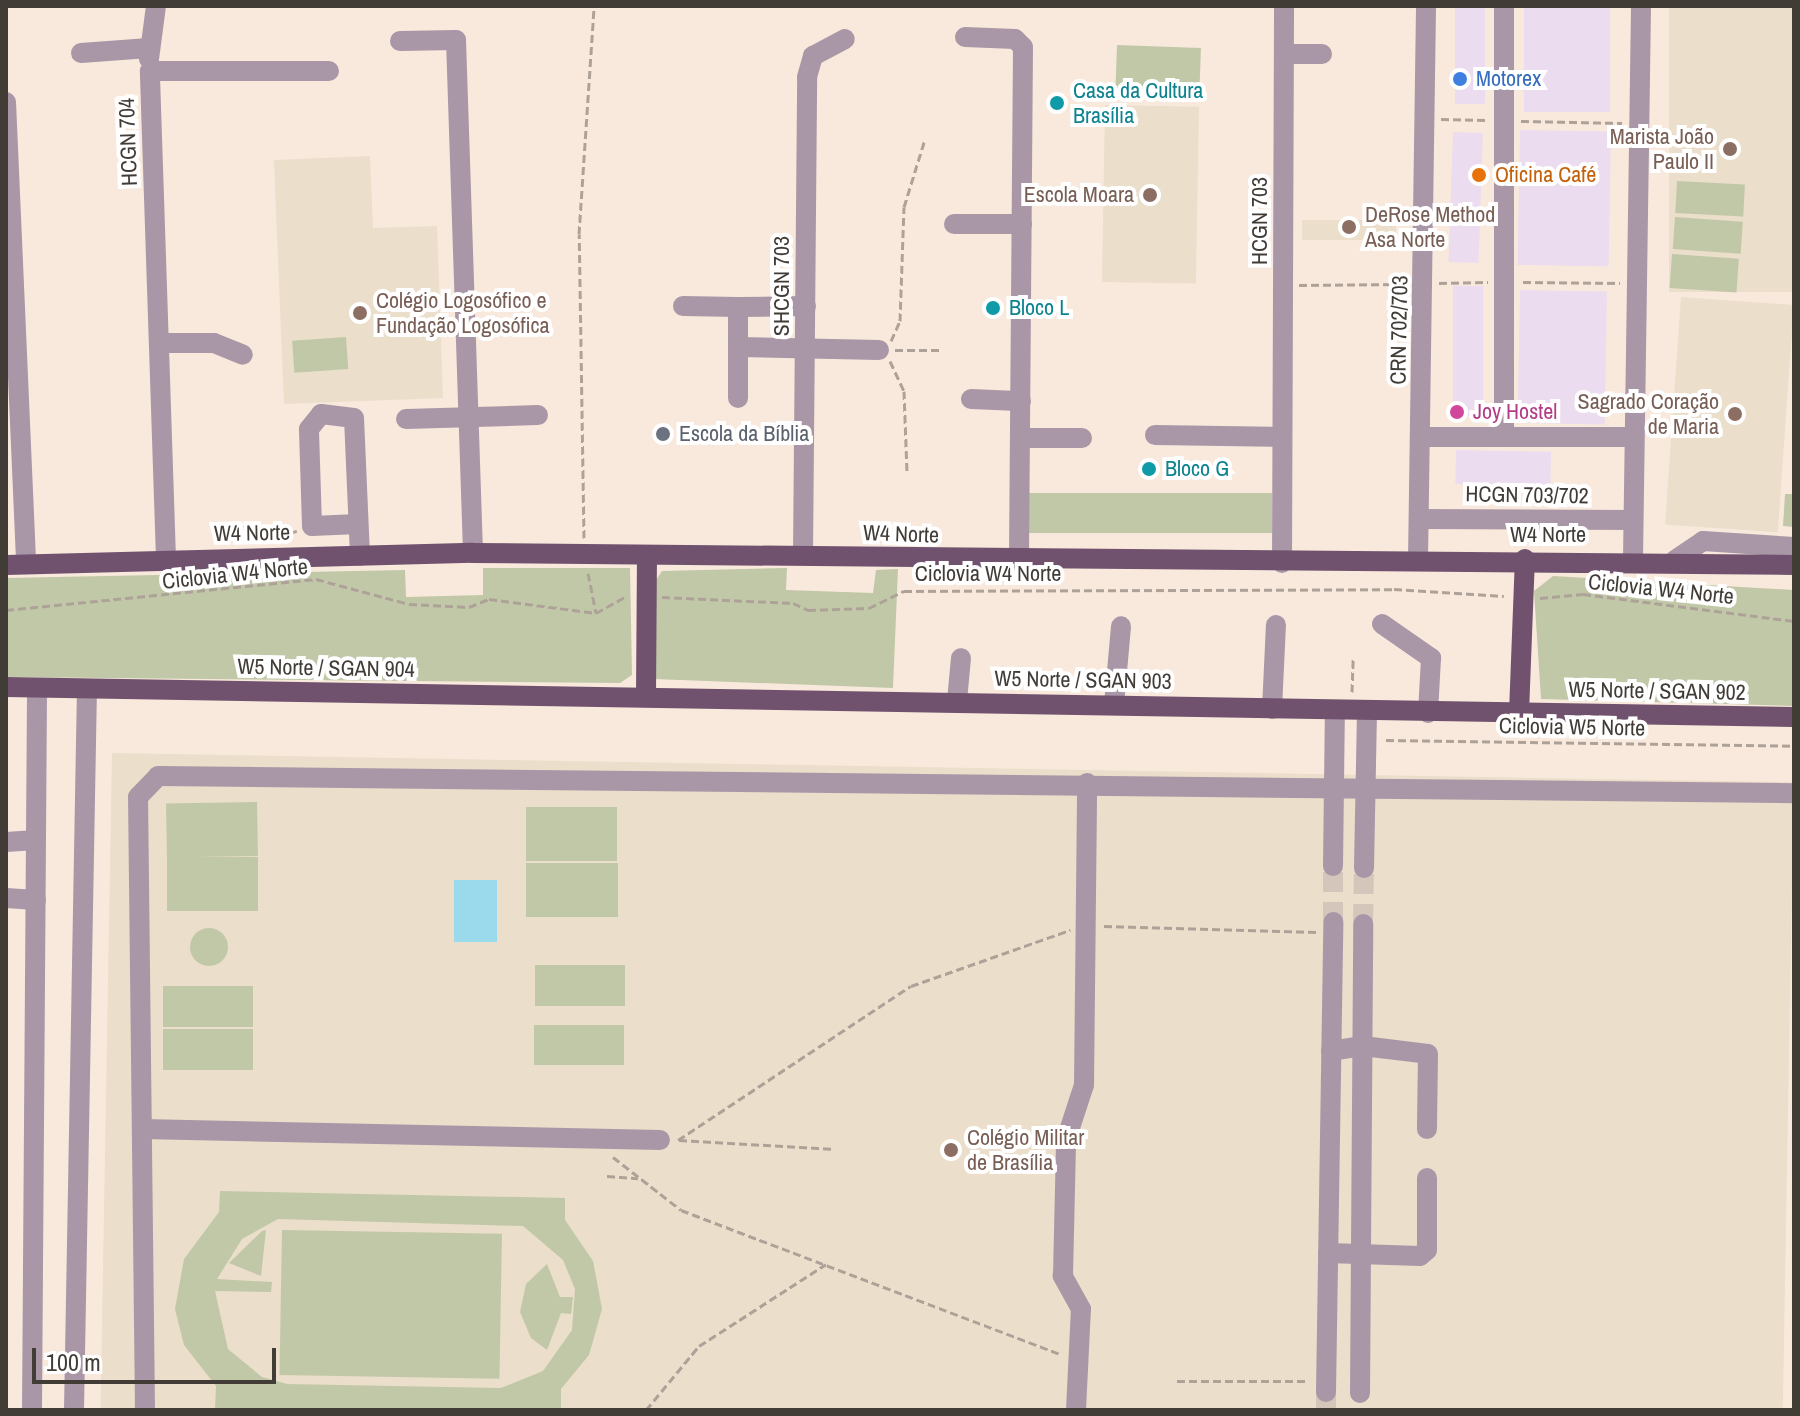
<!DOCTYPE html>
<meta charset="utf-8">
<style>
body{margin:0}
#map{position:relative;width:1800px;height:1416px;overflow:hidden;background:#f9e9dc;font-family:"Archivo Narrow",sans-serif}
div>[style]{position:absolute}
[style*='--x']{left:calc(var(--x)*1px);top:calc(var(--y)*1px);width:calc(var(--w)*1px);rotate:calc(var(--a)*1deg)}
.commercial>*{inset:0;background:#ecdcef;transform-origin:0 0}
.education>*{inset:0;background:#ebdeca;transform-origin:0 0}
.green>*{inset:0;background:#c1c8a8;transform-origin:0 0}
.round{border-radius:50%}
.water>*{inset:0;background:#9bdaec;transform-origin:0 0}
.minor-tunnel>*{height:20px;margin-top:-10px;transform-origin:0;background:repeating-linear-gradient(90deg,#d4c6bb 0 20px,transparent 0 30px)}
.path>*{height:3px;margin-top:-1.5px;transform-origin:0;background:repeating-linear-gradient(90deg,#aea298 0 8px,transparent 0 12px)}
.minor>*{height:20px;margin:-10px;padding:0 10px;transform-origin:10px;border-radius:10px;background:#a997a7}
.major>*{height:20px;margin:-10px;padding:0 10px;transform-origin:10px;border-radius:10px;background:#70526e}
.dots>*{width:22px;height:22px;translate:-50% -50%;box-sizing:border-box;border:4px solid #fff;border-radius:50%}
span{translate:-50% -50%;white-space:nowrap;text-align:center;line-height:1.15;-webkit-text-stroke:8px #fff;paint-order:stroke}
.shop-label{font-size:22px;color:#366cbe}
.left{translate:0 -50%;text-align:left}
.culture-label{font-size:22px;color:#0d838f}
.education-label{font-size:22px;color:#785e54}
.right{translate:-100% -50%;text-align:right}
.street-label{font-size:22px;color:#423c37}
.food-label{font-size:22px;color:#c56008}
.hotel-label{font-size:22px;color:#b23c85}
.worship-label{font-size:22px;color:#5b616d}
.frame{position:absolute;inset:0;border:8px solid #423c37;pointer-events:none}
.scale{position:absolute;left:32px;top:1348px;width:244px;height:36px;box-sizing:border-box;border:4px solid #423c37;border-top:0;padding-left:10px;font-size:24px;line-height:28px;white-space:nowrap;color:#423c37;-webkit-text-stroke:6px #fff;paint-order:stroke}
</style>
<div id="map">
<div class="commercial">
<i style="left:1455px;top:6px;width:30px;height:98px"></i>
<i style="left:1524px;top:6px;width:86px;height:106px"></i>
<i style="left:1520px;top:130px;width:91px;height:135px;rotate:1deg"></i>
<i style="left:1453px;top:132px;width:30px;height:130px;rotate:2deg"></i>
<i style="left:1453px;top:286px;width:30px;height:130px"></i>
<i style="left:1520px;top:290px;width:87px;height:133px;rotate:1deg"></i>
<i style="left:1456px;top:450px;width:95px;height:34px;rotate:1deg"></i>
</div>
<div class="education">
<i style="left:1669px;top:6px;width:125px;height:286px"></i>
<i style="left:1105px;top:105px;width:94px;height:177px;rotate:1deg"></i>
<i style="clip-path:polygon(370px 156px,373px 228px,437px 226px,443px 398px,284px 404px,274px 160px)"></i>
<i style="left:1302px;top:220px;width:94px;height:20px"></i>
<i style="left:1681px;top:297px;width:113px;height:228px;rotate:4deg"></i>
<i style="left:112px;top:753px;width:1682px;height:657px;rotate:1deg"></i>
</div>
<div class="green">
<i style="left:1117px;top:45px;width:84px;height:44px;rotate:2deg"></i>
<i style="left:1677px;top:181px;width:68px;height:32px;rotate:3deg"></i>
<i style="left:1675px;top:217px;width:68px;height:32px;rotate:4deg"></i>
<i style="left:1672px;top:254px;width:67px;height:34px;rotate:4deg"></i>
<i style="left:346px;top:337px;width:32px;height:54px;rotate:86deg"></i>
<i style="left:1029px;top:493px;width:243px;height:40px"></i>
<i style="clip-path:polygon(1785px 494px,1794px 494px,1794px 527px,1783px 526px)"></i>
<i style="clip-path:polygon(483px 568px,630px 568px,632px 675px,620px 683px,6px 677px,6px 578px,405px 570px,406px 597px,483px 595px)"></i>
<i style="clip-path:polygon(787px 568px,786px 590px,873px 593px,876px 570px,898px 569px,893px 688px,654px 679px,654px 583px,662px 571px)"></i>
<i style="clip-path:polygon(1553px 576px,1794px 590px,1794px 706px,1541px 699px,1534px 591px)"></i>
<i style="left:257px;top:802px;width:54px;height:91px;rotate:89deg"></i>
<i style="left:617px;top:807px;width:54px;height:91px;rotate:90deg"></i>
<i style="left:258px;top:857px;width:54px;height:91px;rotate:90deg"></i>
<i style="left:618px;top:863px;width:54px;height:92px;rotate:90deg"></i>
<i class="round" style="left:190px;top:928px;width:38px;height:38px"></i>
<i style="left:535px;top:965px;width:90px;height:41px"></i>
<i style="left:163px;top:986px;width:90px;height:41px"></i>
<i style="left:534px;top:1025px;width:90px;height:40px"></i>
<i style="left:163px;top:1029px;width:90px;height:41px"></i>
<i style="clip-path:polygon(evenodd,220px 1191px,565px 1198px,565px 1220px,593px 1261px,602px 1309px,589px 1355px,561px 1389px,561px 1410px,215px 1410px,216px 1386px,184px 1345px,175px 1309px,184px 1259px,219px 1212px,220px 1191px,278px 1219px,523px 1226px,563px 1260px,575px 1289px,572px 1330px,543px 1371px,501px 1388px,287px 1384px,262px 1377px,228px 1349px,215px 1291px,271px 1292px,272px 1282px,217px 1279px,242px 1239px,278px 1219px)"></i>
<i style="clip-path:polygon(266px 1230px,261px 1276px,229px 1263px,262px 1231px)"></i>
<i style="left:282px;top:1230px;width:220px;height:145px;rotate:1deg"></i>
<i style="clip-path:polygon(547px 1264px,560px 1297px,573px 1297px,571px 1314px,561px 1313px,547px 1350px,531px 1338px,520px 1312px,526px 1284px)"></i>
</div>
<div class="water">
<i style="left:454px;top:880px;width:43px;height:62px"></i>
</div>
<div class="minor-tunnel">
<i style="--x:1333;--y:922;--w:56;--a:-90"></i>
<i style="--x:1363;--y:924;--w:56;--a:-89"></i>
<i style="--x:1326;--y:1410;--w:18;--a:-90"></i>
</div>
<div class="path">
<i style="--x:1441;--y:119;--w:45;--a:1.3"></i>
<i style="--x:1521;--y:121;--w:101;--a:1.1"></i>
<i style="--x:1523;--y:282;--w:97;--a:0.6"></i>
<i style="--x:1439;--y:283;--w:49;--a:-1.2"></i>
<i style="--x:1299;--y:285;--w:105;--a:-0.5"></i>
<i style="--x:891;--y:341;--w:22;--a:-66"></i>
<i style="--x:900;--y:321;--w:114;--a:-88"></i>
<i style="--x:904;--y:207;--w:71;--a:-72.8"></i>
<i style="--x:895;--y:350;--w:45;--a:0"></i>
<i style="--x:890;--y:361;--w:33;--a:65"></i>
<i style="--x:904;--y:391;--w:81;--a:87.9"></i>
<i style="--x:243;--y:525;--w:22;--a:43"></i>
<i style="--x:584;--y:538;--w:304;--a:-90.9"></i>
<i style="--x:579;--y:234;--w:228;--a:-86.2"></i>
<i style="--x:270;--y:539;--w:28;--a:-17"></i>
<i style="--x:588;--y:573;--w:41;--a:78.7"></i>
<i style="--x:662;--y:597;--w:131;--a:2.6"></i>
<i style="--x:793;--y:603;--w:17;--a:25"></i>
<i style="--x:808;--y:610;--w:61;--a:-1.9"></i>
<i style="--x:869;--y:608;--w:39;--a:-26"></i>
<i style="--x:904;--y:591;--w:490;--a:-0.2"></i>
<i style="--x:1394;--y:589;--w:110;--a:3.6"></i>
<i style="--x:1540;--y:598;--w:43;--a:-5.3"></i>
<i style="--x:1583;--y:594;--w:213;--a:7.3"></i>
<i style="--x:6;--y:610;--w:312;--a:-5.7"></i>
<i style="--x:316;--y:579;--w:96;--a:15"></i>
<i style="--x:409;--y:604;--w:60;--a:2.9"></i>
<i style="--x:469;--y:607;--w:22;--a:-22"></i>
<i style="--x:489;--y:599;--w:108;--a:7.5"></i>
<i style="--x:596;--y:613;--w:35;--a:-29"></i>
<i style="--x:1352;--y:692;--w:34;--a:-88"></i>
<i style="--x:1386;--y:740;--w:408;--a:0.8"></i>
<i style="--x:1104;--y:926;--w:213;--a:1.6"></i>
<i style="--x:678;--y:1140;--w:279;--a:-33.5"></i>
<i style="--x:911;--y:986;--w:169;--a:-19.4"></i>
<i style="--x:679;--y:1140;--w:156;--a:3.3"></i>
<i style="--x:613;--y:1157;--w:86;--a:37.9"></i>
<i style="--x:681;--y:1210;--w:405;--a:20.8"></i>
<i style="--x:607;--y:1176;--w:31;--a:4"></i>
<i style="--x:1177;--y:1381;--w:130;--a:0"></i>
<i style="--x:646;--y:1410;--w:83;--a:-50.4"></i>
<i style="--x:699;--y:1346;--w:151;--a:-32.8"></i>
</div>
<div class="minor">
<i style="--x:965;--y:37;--w:50;--a:2.3"></i>
<i style="--x:1015;--y:39;--w:11;--a:45"></i>
<i style="--x:1023;--y:47;--w:514;--a:90.45"></i>
<i style="--x:400;--y:41;--w:56;--a:-1"></i>
<i style="--x:456;--y:40;--w:513;--a:88.1"></i>
<i style="--x:81;--y:53;--w:68;--a:-4.2"></i>
<i style="--x:1285;--y:54;--w:37;--a:0"></i>
<i style="--x:149;--y:59;--w:53;--a:-82.5"></i>
<i style="--x:6;--y:102;--w:462;--a:87.5"></i>
<i style="--x:954;--y:224;--w:68;--a:0"></i>
<i style="--x:683;--y:306;--w:55;--a:1"></i>
<i style="--x:738;--y:307;--w:40;--a:90"></i>
<i style="--x:738;--y:347;--w:141;--a:1.2"></i>
<i style="--x:738;--y:307;--w:68;--a:-0.8"></i>
<i style="--x:159;--y:343;--w:55;--a:0"></i>
<i style="--x:214;--y:343;--w:31;--a:22"></i>
<i style="--x:738;--y:398;--w:51;--a:-90"></i>
<i style="--x:971;--y:399;--w:50;--a:2.3"></i>
<i style="--x:406;--y:419;--w:132;--a:-1.7"></i>
<i style="--x:1155;--y:435;--w:127;--a:0.9"></i>
<i style="--x:1504;--y:436;--w:430;--a:-90"></i>
<i style="--x:1422;--y:437;--w:211;--a:0"></i>
<i style="--x:1021;--y:438;--w:61;--a:0"></i>
<i style="--x:1421;--y:519;--w:212;--a:0.3"></i>
<i style="--x:358;--y:524;--w:46;--a:177.5"></i>
<i style="--x:312;--y:526;--w:97;--a:-91.8"></i>
<i style="--x:309;--y:429;--w:19;--a:-51"></i>
<i style="--x:321;--y:414;--w:33;--a:7"></i>
<i style="--x:354;--y:418;--w:138;--a:87.5"></i>
<i style="--x:803;--y:555;--w:478;--a:-89.5"></i>
<i style="--x:807;--y:77;--w:22;--a:-74"></i>
<i style="--x:813;--y:56;--w:36;--a:-28"></i>
<i style="--x:166;--y:559;--w:488;--a:-91.9"></i>
<i style="--x:150;--y:71;--w:179;--a:0"></i>
<i style="--x:1633;--y:559;--w:553;--a:-89.17"></i>
<i style="--x:1418;--y:560;--w:554;--a:-89.17"></i>
<i style="--x:1675;--y:560;--w:34;--a:-34"></i>
<i style="--x:1703;--y:541;--w:91;--a:3.8"></i>
<i style="--x:1282;--y:563;--w:557;--a:-89.79"></i>
<i style="--x:1382;--y:624;--w:60;--a:34.8"></i>
<i style="--x:1431;--y:658;--w:55;--a:93.1"></i>
<i style="--x:957;--y:701;--w:43;--a:-84.7"></i>
<i style="--x:1114;--y:705;--w:79;--a:-84.9"></i>
<i style="--x:1272;--y:709;--w:84;--a:-87.3"></i>
<i style="--x:6;--y:842;--w:30;--a:-4"></i>
<i style="--x:1333;--y:866;--w:155;--a:-89.3"></i>
<i style="--x:1364;--y:868;--w:156;--a:-88.9"></i>
<i style="--x:6;--y:898;--w:30;--a:4"></i>
<i style="--x:1331;--y:1051;--w:32;--a:-9"></i>
<i style="--x:1363;--y:1046;--w:65;--a:7"></i>
<i style="--x:1428;--y:1054;--w:75;--a:90.8"></i>
<i style="--x:142;--y:1129;--w:518;--a:1.22"></i>
<i style="--x:1328;--y:1253;--w:92;--a:1.9"></i>
<i style="--x:1420;--y:1256;--w:9;--a:-41"></i>
<i style="--x:1427;--y:1250;--w:72;--a:-90"></i>
<i style="--x:1326;--y:1392;--w:470;--a:-89.1"></i>
<i style="--x:1360;--y:1393;--w:469;--a:-89.6"></i>
<i style="--x:32;--y:1410;--w:722;--a:-89.6"></i>
<i style="--x:74;--y:1410;--w:721;--a:-88.97"></i>
<i style="--x:145;--y:1410;--w:613;--a:-90.65"></i>
<i style="--x:138;--y:797;--w:29;--a:-46"></i>
<i style="--x:158;--y:776;--w:1636;--a:0.6"></i>
<i style="--x:1076;--y:1410;--w:101;--a:-87.2"></i>
<i style="--x:1081;--y:1309;--w:38;--a:-119"></i>
<i style="--x:1063;--y:1276;--w:136;--a:-88.7"></i>
<i style="--x:1066;--y:1140;--w:58;--a:-71.9"></i>
<i style="--x:1084;--y:1085;--w:302;--a:-89.4"></i>
</div>
<div class="major">
<i style="--x:6;--y:565;--w:467;--a:-1.5"></i>
<i style="--x:473;--y:553;--w:1321;--a:0.52"></i>
<i style="--x:6;--y:687;--w:1788;--a:0.96"></i>
<i style="--x:646;--y:696;--w:141;--a:-89.6"></i>
<i style="--x:1519;--y:713;--w:154;--a:-87.8"></i>
</div>
<div class="dots">
<i style="left:1460px;top:79px;background:#3f7fe0"></i>
<i style="left:1057px;top:103px;background:#0f9aa8"></i>
<i style="left:1730px;top:149px;background:#8d6e63"></i>
<i style="left:1479px;top:175px;background:#e8710a"></i>
<i style="left:1150px;top:195px;background:#8d6e63"></i>
<i style="left:1349px;top:227px;background:#8d6e63"></i>
<i style="left:993px;top:308px;background:#0f9aa8"></i>
<i style="left:360px;top:313px;background:#8d6e63"></i>
<i style="left:1457px;top:412px;background:#d1479c"></i>
<i style="left:1735px;top:414px;background:#8d6e63"></i>
<i style="left:663px;top:434px;background:#6b7280"></i>
<i style="left:1149px;top:469px;background:#0f9aa8"></i>
<i style="left:951px;top:1150px;background:#8d6e63"></i>
</div>
<div class="shop-label">
<span class="left" style="left:1476px;top:79px">Motorex</span>
</div>
<div class="culture-label">
<span class="left" style="left:1073px;top:103px">Casa da Cultura<br>Brasília</span>
<span class="left" style="left:1009px;top:308px">Bloco L</span>
<span class="left" style="left:1165px;top:469px">Bloco G</span>
</div>
<div class="education-label">
<span class="right" style="left:1714px;top:149px">Marista João<br>Paulo II</span>
<span class="right" style="left:1134px;top:195px">Escola Moara</span>
<span class="left" style="left:1365px;top:227px">DeRose Method<br>Asa Norte</span>
<span class="left" style="left:376px;top:313px">Colégio Logosófico e<br>Fundação Logosófica</span>
<span class="right" style="left:1719px;top:414px">Sagrado Coração<br>de Maria</span>
<span class="left" style="left:967px;top:1150px">Colégio Militar<br>de Brasília</span>
</div>
<div class="street-label">
<span style="left:128px;top:142px;rotate:-92deg">HCGN 704</span>
<span style="left:1260px;top:221px;rotate:-90deg">HCGN 703</span>
<span style="left:782px;top:286px;rotate:-90deg">SHCGN 703</span>
<span style="left:1399px;top:330px;rotate:-89deg">CRN 702/703</span>
<span style="left:1527px;top:495px;rotate:1deg">HCGN 703/702</span>
<span style="left:252px;top:533px;rotate:-1deg">W4 Norte</span>
<span style="left:901px;top:534px;rotate:2deg">W4 Norte</span>
<span style="left:1548px;top:535px">W4 Norte</span>
<span style="left:235px;top:574px;rotate:-6deg">Ciclovia W4 Norte</span>
<span style="left:988px;top:574px">Ciclovia W4 Norte</span>
<span style="left:1661px;top:589px;rotate:6deg">Ciclovia W4 Norte</span>
<span style="left:326px;top:668px;rotate:1deg">W5 Norte / SGAN 904</span>
<span style="left:1083px;top:680px;rotate:1deg">W5 Norte / SGAN 903</span>
<span style="left:1657px;top:691px;rotate:1deg">W5 Norte / SGAN 902</span>
<span style="left:1572px;top:727px;rotate:1deg">Ciclovia W5 Norte</span>
</div>
<div class="food-label">
<span class="left" style="left:1495px;top:175px">Oficina Café</span>
</div>
<div class="hotel-label">
<span class="left" style="left:1473px;top:412px">Joy Hostel</span>
</div>
<div class="worship-label">
<span class="left" style="left:679px;top:434px">Escola da Bíblia</span>
</div>
<div class="frame"></div>
<div class="scale">100 m</div>
</div>
